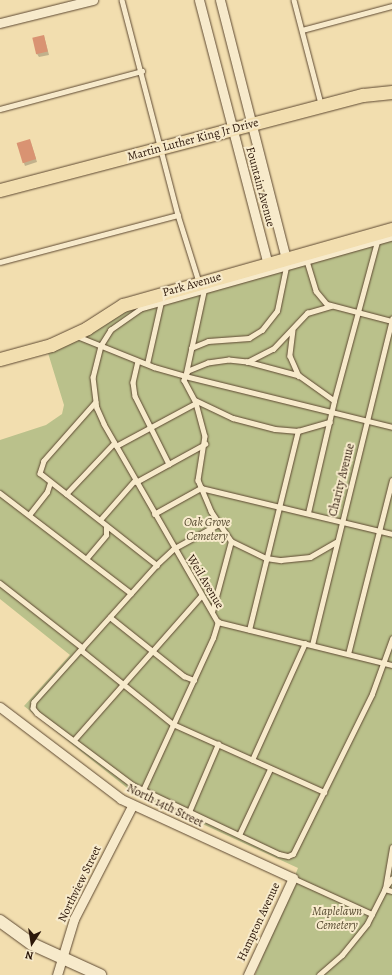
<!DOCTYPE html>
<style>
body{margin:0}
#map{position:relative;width:392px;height:975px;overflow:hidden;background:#f2deaf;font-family:Alegreya,serif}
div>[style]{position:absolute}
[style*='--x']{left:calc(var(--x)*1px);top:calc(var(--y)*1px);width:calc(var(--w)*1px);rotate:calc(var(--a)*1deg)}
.green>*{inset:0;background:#bac18b}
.shadow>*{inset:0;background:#0003}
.building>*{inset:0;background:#d99372;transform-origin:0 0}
.roads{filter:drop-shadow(0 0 1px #5e4932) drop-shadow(0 0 1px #5e4932)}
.lane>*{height:4.5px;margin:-2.25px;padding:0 2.25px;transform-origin:2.25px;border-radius:2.25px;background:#f7eacb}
.street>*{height:9px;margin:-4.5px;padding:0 4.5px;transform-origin:4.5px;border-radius:4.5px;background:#f7eacb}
.secondary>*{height:12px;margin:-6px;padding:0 6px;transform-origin:6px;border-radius:6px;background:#f7eacb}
.primary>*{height:13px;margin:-6.5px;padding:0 6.5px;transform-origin:6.5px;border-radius:6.5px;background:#f2deaf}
span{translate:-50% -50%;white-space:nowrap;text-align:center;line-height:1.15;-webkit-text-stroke:4px #f7eacb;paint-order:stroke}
.street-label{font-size:12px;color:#2c1709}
.park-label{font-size:12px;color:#574a30;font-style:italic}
.north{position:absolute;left:12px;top:923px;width:40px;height:40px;-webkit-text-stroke:3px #f7eacb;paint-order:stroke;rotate:192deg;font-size:11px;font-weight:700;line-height:16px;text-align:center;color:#2c1709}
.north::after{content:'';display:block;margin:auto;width:14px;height:18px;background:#2c1709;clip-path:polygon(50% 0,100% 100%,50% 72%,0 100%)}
</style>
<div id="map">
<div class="green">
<i style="clip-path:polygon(392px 233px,392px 975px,255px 975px,298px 868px,131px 791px,24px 706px,70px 655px,0 599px,0 440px,46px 425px,62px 414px,64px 405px,48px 353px,89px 335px,109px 320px,144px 303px)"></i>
</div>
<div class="shadow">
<i style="clip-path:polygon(44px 36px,49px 55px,39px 57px,37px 54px)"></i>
<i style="clip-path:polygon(17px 143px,31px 143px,37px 162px,25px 166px)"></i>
</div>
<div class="building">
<i style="left:44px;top:35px;width:17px;height:12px;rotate:77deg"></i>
<i style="left:30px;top:139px;width:21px;height:14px;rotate:73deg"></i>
</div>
<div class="roads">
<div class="lane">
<i style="--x:122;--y:0;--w:222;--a:75.4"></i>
<i style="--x:178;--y:215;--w:70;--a:72.6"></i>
<i style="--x:294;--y:0;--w:107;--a:75.4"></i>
<i style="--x:302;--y:30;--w:93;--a:-14.9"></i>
<i style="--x:0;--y:109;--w:147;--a:-15"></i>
<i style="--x:392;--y:238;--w:261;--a:164.2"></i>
<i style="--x:141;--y:309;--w:37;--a:145"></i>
<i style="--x:111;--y:330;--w:19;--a:122"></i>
<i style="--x:101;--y:346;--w:32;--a:104"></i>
<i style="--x:93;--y:377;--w:31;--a:83"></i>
<i style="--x:97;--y:408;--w:17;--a:66"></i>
<i style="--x:104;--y:424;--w:228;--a:60.1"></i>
<i style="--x:218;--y:622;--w:179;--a:13.9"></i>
<i style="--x:307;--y:261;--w:31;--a:73"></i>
<i style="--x:316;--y:291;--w:17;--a:50"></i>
<i style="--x:327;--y:304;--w:67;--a:14.7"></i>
<i style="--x:0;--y:262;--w:184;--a:-14.8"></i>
<i style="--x:293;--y:330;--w:26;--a:97"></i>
<i style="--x:290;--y:356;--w:22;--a:66"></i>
<i style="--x:77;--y:336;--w:83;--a:21.9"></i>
<i style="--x:154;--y:367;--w:32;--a:16"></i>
<i style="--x:185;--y:376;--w:213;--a:13.8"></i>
<i style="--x:191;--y:348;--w:18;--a:-22"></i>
<i style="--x:208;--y:341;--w:41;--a:-4.2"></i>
<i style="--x:249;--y:338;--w:15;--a:-32"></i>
<i style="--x:262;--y:330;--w:24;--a:-52"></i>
<i style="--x:277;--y:311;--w:45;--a:-78.4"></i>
<i style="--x:138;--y:361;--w:22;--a:103"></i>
<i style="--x:133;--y:382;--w:14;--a:82"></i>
<i style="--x:135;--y:396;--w:76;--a:63.4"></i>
<i style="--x:247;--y:362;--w:29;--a:-27"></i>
<i style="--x:273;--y:349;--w:50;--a:-46.6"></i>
<i style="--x:307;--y:313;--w:25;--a:-16"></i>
<i style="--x:147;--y:364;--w:64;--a:-77.3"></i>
<i style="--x:186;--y:373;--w:85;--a:-77.8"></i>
<i style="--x:195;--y:400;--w:42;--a:25.3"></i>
<i style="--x:233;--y:418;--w:43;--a:14.7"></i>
<i style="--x:275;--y:429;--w:23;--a:5"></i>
<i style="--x:298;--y:431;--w:33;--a:-16"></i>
<i style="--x:334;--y:401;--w:43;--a:-144.5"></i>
<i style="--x:299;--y:376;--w:54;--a:-164.9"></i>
<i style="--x:247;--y:362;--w:18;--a:-174"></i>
<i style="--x:229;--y:360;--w:21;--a:172"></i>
<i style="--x:208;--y:363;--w:22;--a:158"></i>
<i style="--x:188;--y:371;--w:10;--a:114"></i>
<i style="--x:184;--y:380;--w:26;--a:62"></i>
<i style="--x:196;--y:403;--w:34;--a:75"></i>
<i style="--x:205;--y:436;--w:45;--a:99"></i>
<i style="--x:198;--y:480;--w:34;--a:67"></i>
<i style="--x:211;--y:511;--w:36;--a:56"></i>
<i style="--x:231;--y:541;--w:39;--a:26"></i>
<i style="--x:266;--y:558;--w:15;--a:8"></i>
<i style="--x:281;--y:560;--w:29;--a:-6"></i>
<i style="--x:310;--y:557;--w:30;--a:-30"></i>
<i style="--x:96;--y:402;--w:79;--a:131.4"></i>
<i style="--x:44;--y:461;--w:13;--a:108"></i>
<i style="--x:40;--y:473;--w:149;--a:38.2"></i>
<i style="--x:116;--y:446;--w:91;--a:-28.3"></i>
<i style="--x:136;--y:482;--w:79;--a:-28.8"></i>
<i style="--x:201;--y:488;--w:196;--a:13.5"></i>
<i style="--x:0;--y:493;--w:165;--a:37.4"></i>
<i style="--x:66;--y:494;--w:70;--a:-46.7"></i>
<i style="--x:308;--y:513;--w:115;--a:-76.9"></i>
<i style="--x:334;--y:401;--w:165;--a:-74.9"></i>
<i style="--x:154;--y:514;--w:54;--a:-29"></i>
<i style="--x:29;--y:515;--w:29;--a:-52"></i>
<i style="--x:47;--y:492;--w:9;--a:-72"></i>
<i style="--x:100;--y:520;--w:53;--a:-48.8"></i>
<i style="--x:218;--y:525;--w:50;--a:151.4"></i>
<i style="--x:174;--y:549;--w:23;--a:137"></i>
<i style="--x:157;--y:565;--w:184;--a:131.9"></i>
<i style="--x:34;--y:702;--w:6;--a:99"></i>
<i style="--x:33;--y:708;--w:6;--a:51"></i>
<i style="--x:37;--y:713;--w:120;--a:36.9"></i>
<i style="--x:133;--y:785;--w:161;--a:25.3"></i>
<i style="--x:279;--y:854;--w:9;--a:13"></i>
<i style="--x:288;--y:856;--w:5;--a:-22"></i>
<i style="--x:293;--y:854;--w:178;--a:-63.7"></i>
<i style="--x:372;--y:694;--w:59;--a:-70"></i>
<i style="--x:86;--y:559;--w:31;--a:-50"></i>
<i style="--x:106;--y:535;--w:8;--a:-90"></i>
<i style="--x:0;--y:583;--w:105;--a:38.1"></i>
<i style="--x:212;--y:612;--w:73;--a:-75"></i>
<i style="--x:110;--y:617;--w:95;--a:38.6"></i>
<i style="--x:184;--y:676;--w:11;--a:22"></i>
<i style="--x:249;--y:630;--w:205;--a:-76.2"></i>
<i style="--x:312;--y:645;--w:336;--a:-76.2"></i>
<i style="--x:81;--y:650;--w:118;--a:38.8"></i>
<i style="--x:173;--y:724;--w:166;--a:24.2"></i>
<i style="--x:348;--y:654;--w:179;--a:-75.8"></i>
<i style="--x:74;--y:740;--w:192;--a:-48.6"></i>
<i style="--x:252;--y:760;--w:128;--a:-65.6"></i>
<i style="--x:143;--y:790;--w:167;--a:-65.3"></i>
<i style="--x:213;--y:638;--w:17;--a:-73"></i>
<i style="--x:189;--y:812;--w:74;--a:-66.9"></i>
<i style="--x:239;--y:835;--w:73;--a:-64.8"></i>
<i style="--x:293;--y:878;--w:87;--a:24.5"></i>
<i style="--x:392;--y:879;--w:12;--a:125"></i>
<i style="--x:385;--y:889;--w:7;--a:16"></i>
<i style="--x:319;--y:975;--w:30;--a:-41"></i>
<i style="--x:342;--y:955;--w:40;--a:-51"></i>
<i style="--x:367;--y:924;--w:39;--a:-63"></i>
<i style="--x:385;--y:889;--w:42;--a:-80.3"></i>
</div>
<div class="street">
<i style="--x:199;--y:0;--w:273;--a:75.4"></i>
<i style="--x:220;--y:0;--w:267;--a:75.7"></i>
<i style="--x:0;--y:23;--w:96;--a:-13.9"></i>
<i style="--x:0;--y:707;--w:152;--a:37.2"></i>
<i style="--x:121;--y:799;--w:189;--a:24.7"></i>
<i style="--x:293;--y:878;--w:107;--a:114.9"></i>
<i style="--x:57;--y:975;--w:59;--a:-73.1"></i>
<i style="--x:74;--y:919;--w:127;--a:-62.8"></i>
</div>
<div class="secondary">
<i style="--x:0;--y:921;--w:39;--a:36"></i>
<i style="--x:32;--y:944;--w:75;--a:24.5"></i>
</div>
<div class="primary">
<i style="--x:0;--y:190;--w:375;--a:-14.7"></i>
<i style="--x:363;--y:95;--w:29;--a:-6"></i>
<i style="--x:0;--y:359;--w:53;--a:-15.4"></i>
<i style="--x:51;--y:345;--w:40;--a:-25"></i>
<i style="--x:87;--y:328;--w:43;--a:-32.6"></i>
<i style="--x:123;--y:305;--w:280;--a:-15.8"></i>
</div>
</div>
<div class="street-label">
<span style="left:193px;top:140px;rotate:-15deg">Martin Luther King Jr Drive</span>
<span style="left:260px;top:187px;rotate:75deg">Fountain Avenue</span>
<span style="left:192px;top:285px;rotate:-16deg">Park Avenue</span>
<span style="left:342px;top:480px;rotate:-76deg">Charity Avenue</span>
<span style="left:205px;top:582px;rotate:59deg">Weil Avenue</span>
<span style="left:165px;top:806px;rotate:26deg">North 14th Street</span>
<span style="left:80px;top:884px;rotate:-64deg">Northview Street</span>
<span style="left:259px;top:922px;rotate:-65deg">Hampton Avenue</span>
</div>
<div class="park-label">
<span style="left:207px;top:530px">Oak Grove<br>Cemetery</span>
<span style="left:337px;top:919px">Maplelawn<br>Cemetery</span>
</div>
<div class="north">N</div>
</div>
